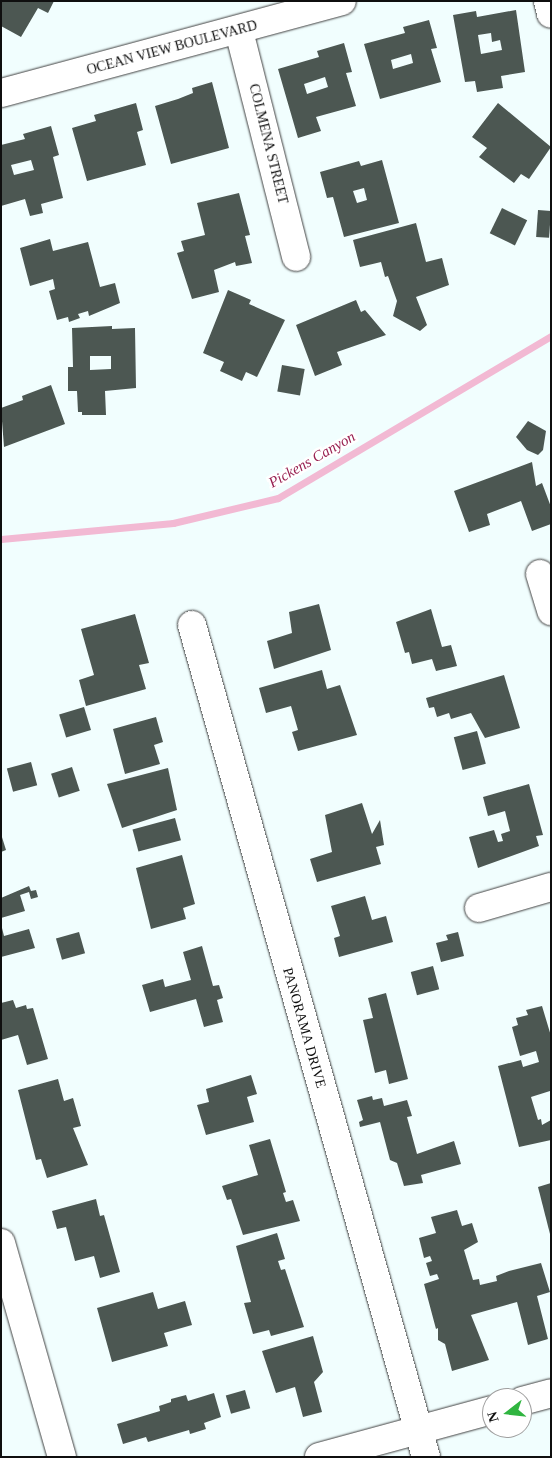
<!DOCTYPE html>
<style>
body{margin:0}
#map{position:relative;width:552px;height:1458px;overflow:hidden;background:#f1fefe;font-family:Georgia,serif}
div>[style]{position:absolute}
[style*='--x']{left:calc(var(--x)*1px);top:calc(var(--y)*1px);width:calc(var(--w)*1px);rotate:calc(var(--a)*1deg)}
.stream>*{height:7px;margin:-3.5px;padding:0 3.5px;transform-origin:3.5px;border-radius:3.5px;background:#f2b9d3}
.building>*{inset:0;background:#4c5752;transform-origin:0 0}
.roads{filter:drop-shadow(0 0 1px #424242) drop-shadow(0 0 1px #424242)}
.minor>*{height:28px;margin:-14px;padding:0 14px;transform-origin:14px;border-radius:14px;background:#fff}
span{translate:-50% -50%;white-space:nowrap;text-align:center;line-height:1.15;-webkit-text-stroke:5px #fff;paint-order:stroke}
.street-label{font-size:14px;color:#0f0f0f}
.water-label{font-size:15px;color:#982050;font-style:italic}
.frame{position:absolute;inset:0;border:2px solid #0f0f0f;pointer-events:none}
.north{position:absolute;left:482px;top:1388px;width:50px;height:50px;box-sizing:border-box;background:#fff;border:1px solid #9f9f9f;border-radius:50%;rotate:254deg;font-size:14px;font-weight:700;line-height:20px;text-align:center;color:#0f0f0f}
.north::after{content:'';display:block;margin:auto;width:18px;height:22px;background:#30b540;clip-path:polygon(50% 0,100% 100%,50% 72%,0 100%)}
</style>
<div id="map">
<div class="stream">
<i style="--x:1;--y:539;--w:173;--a:-5.3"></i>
<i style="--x:173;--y:523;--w:108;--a:-13.4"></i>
<i style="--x:278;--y:498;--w:317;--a:-30.7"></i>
</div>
<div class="building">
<i style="clip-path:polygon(1px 1px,54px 1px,48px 13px,38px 8px,21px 37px,1px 26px)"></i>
<i style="clip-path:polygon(evenodd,516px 10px,525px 72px,501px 76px,503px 88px,477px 92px,475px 81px,465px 82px,453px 15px,476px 11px,477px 17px,516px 10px,491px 33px,492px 42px,500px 40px,502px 50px,481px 54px,478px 35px,491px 33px)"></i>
<i style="clip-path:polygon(evenodd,429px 20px,437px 48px,431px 49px,441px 82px,380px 99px,364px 44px,405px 33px,403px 27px,429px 20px,411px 54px,413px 63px,393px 69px,391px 60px,411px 54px)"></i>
<i style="clip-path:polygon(evenodd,344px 43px,352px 72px,346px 73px,356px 106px,316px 117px,321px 131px,298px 138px,278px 69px,319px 57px,317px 51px,344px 43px,325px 77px,328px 87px,307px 94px,304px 84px,325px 77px)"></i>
<i style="clip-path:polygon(212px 82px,229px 148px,171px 164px,155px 106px,178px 99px,193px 93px,192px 88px)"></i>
<i style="clip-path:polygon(136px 103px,143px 130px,137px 132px,146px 165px,87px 181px,72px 128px,96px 121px,94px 115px)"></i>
<i style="clip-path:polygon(498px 103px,551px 147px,529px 179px,521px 174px,514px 183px,479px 157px,487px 148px,472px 137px)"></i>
<i style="clip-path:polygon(evenodd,51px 126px,59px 155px,53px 157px,63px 198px,41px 204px,43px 213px,30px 216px,25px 199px,1px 206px,1px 145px,25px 139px,23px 134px,51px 126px,31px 160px,34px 170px,14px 175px,11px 165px,31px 160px)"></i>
<i style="clip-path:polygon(evenodd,382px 160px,399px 223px,344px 237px,333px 197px,327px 198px,320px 172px,359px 161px,361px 166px,382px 160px,364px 188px,367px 200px,357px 203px,353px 191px,364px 188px)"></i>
<i style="clip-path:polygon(239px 193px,250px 235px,245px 236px,252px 263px,236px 266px,235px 262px,214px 270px,219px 292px,192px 299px,177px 253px,184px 251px,181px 241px,205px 235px,197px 203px)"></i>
<i style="left:502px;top:208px;width:28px;height:28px;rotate:26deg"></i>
<i style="left:538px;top:210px;width:13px;height:27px;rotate:4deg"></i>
<i style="clip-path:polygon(416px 223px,426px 262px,442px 258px,449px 285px,416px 297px,427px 325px,420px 331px,393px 316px,397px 301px,388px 276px,385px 277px,381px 262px,360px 267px,353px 240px)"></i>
<i style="clip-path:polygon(50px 239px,53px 251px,88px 242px,100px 287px,115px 283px,120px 303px,89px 316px,88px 311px,78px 314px,80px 318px,69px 322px,68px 317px,57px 320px,49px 291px,55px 289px,53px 279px,30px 286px,20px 248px)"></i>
<i style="clip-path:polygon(228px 290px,251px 300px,249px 304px,285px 320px,257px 377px,246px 372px,242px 381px,220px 371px,224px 362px,203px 353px)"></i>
<i style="clip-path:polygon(356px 300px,361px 312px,365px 310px,386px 335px,337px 352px,342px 365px,315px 376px,296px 325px)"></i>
<i style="clip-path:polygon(evenodd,112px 326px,112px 329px,135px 328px,136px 388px,105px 391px,106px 415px,82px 415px,82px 412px,78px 412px,77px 391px,68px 391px,68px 367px,73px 367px,72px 328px,112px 326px,90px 356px,111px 356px,111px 369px,90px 370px,90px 356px)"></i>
<i style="left:282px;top:365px;width:23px;height:27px;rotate:10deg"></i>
<i style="clip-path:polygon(51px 385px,65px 424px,4px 447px,1px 408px,23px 400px,22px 396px)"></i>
<i style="clip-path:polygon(528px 421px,546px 431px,543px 450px,538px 455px,527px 450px,516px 437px)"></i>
<i style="clip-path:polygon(532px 462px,536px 486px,542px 483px,551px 507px,551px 524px,532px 531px,521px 501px,487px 514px,490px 525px,469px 532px,454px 491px)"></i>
<i style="clip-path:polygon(319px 604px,331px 650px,274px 669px,267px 641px,292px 633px,289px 612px)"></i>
<i style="clip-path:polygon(431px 609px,442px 647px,451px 645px,457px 666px,436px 671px,432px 659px,412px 664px,409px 652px,405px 653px,396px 622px)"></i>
<i style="clip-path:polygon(135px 614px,149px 663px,139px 665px,146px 689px,86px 706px,79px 680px,94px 675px,81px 629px)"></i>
<i style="clip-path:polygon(322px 670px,327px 689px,340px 685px,357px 735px,298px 751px,292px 732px,298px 730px,291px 706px,266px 713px,259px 688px)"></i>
<i style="clip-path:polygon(504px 675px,520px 728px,485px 738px,471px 713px,451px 719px,449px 713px,437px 717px,434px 707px,429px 708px,426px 698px)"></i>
<i style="left:84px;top:707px;width:24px;height:26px;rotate:73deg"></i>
<i style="clip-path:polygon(156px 717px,163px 742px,154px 745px,160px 764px,125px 774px,113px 729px)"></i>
<i style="left:477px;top:731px;width:34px;height:24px;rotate:75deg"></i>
<i style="left:31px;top:762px;width:24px;height:25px;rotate:75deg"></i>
<i style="left:72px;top:767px;width:25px;height:22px;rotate:72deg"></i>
<i style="clip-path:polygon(168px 768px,177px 810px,122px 828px,107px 784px)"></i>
<i style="clip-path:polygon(529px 784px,543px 835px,536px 836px,539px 846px,478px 868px,469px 837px,494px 830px,498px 842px,503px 841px,501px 834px,510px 831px,505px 811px,488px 816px,483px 797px)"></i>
<i style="clip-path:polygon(362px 803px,372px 834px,380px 820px,384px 845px,376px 847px,381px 864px,317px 882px,310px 859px,332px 852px,325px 815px)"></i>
<i style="left:175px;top:818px;width:23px;height:44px;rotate:75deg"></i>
<i style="clip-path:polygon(1px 834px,6px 850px,1px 852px)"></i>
<i style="clip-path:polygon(182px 855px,195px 904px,183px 908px,186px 919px,151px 929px,136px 868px)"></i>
<i style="clip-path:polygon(29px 886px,31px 891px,36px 890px,38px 897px,31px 899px,29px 892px,20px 895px,25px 911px,1px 918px,1px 898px)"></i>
<i style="clip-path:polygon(365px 896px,372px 920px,386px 916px,393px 942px,339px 957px,334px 938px,340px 936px,331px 906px)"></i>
<i style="clip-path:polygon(2px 928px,4px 936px,29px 929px,35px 948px,1px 957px)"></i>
<i style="left:79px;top:932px;width:22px;height:24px;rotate:74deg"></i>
<i style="clip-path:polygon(458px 932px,464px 956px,441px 962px,436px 943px,448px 940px,446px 935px)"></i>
<i style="clip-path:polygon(202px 946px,213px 986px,219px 985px,223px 998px,217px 1000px,223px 1022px,204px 1027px,196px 999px,150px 1012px,142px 985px,163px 979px,165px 987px,191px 980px,183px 952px)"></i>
<i style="left:433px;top:966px;width:24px;height:23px;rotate:75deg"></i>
<i style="clip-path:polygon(386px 993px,408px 1079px,389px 1084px,386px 1070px,375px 1073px,363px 1020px,373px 1018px,368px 998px)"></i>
<i style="clip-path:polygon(13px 1000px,16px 1008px,26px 1005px,27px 1009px,33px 1008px,48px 1059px,27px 1065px,18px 1035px,1px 1040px,1px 1003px)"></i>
<i style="clip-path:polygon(542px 1006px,551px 1036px,550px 1091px,531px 1097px,538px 1120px,541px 1119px,542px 1125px,551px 1120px,551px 1140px,519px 1147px,498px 1066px,521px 1060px,523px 1067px,539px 1062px,536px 1051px,520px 1056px,512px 1027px,518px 1025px,516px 1018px,528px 1015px,526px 1010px)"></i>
<i style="clip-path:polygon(251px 1075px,257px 1094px,247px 1097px,254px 1122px,206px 1135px,197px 1105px,209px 1102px,206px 1089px)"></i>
<i style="clip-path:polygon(58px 1079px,64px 1101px,73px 1098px,81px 1126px,73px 1128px,88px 1165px,47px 1178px,41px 1159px,36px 1160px,18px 1090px)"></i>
<i style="clip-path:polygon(372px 1096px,373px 1100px,382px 1098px,384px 1106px,407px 1100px,412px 1116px,407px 1117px,417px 1154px,454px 1141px,461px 1164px,421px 1175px,423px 1183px,404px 1186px,397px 1163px,390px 1160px,380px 1122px,360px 1127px,359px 1122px,363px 1120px,357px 1100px)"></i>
<i style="clip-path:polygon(270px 1139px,286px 1192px,283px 1193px,286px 1202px,293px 1200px,300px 1221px,243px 1235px,231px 1199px,227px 1200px,222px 1186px,258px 1175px,249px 1145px)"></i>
<i style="clip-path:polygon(551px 1183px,551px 1234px,550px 1234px,538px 1187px)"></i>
<i style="clip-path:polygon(96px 1199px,100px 1216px,104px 1215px,120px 1272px,100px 1278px,94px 1256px,75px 1261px,66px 1227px,57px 1229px,52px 1211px)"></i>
<i style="clip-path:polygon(457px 1210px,462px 1226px,472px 1223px,478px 1242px,464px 1250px,473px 1280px,479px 1279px,480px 1285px,497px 1281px,496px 1276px,509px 1271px,541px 1263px,550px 1292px,537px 1296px,548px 1339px,528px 1345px,517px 1302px,471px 1315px,489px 1360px,452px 1371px,445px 1344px,438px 1340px,438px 1328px,436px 1329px,424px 1284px,439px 1279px,437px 1274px,430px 1276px,426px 1263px,432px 1261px,430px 1256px,424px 1258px,419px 1238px,436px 1233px,431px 1217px)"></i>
<i style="clip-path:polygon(277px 1233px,285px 1259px,278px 1261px,281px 1270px,285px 1269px,304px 1327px,271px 1336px,269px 1330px,253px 1334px,244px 1303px,251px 1302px,236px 1246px)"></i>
<i style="clip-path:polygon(153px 1292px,158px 1309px,185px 1301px,192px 1325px,164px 1333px,168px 1346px,112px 1362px,97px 1308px)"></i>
<i style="clip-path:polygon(313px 1336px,323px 1372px,314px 1382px,322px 1412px,303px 1417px,295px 1387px,276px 1393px,262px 1351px)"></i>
<i style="left:245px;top:1390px;width:19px;height:20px;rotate:74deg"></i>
<i style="clip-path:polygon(214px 1393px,221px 1417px,204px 1423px,206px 1429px,190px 1434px,189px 1430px,148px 1442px,146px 1437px,123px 1444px,117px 1424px,160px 1411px,159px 1406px,171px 1402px,171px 1399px,186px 1395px,188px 1401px)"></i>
</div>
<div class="roads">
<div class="minor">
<i style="--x:548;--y:1;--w:13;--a:77"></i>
<i style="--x:239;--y:31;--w:233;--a:75.8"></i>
<i style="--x:1;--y:93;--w:353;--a:-15.1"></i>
<i style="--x:540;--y:574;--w:39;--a:73"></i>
<i style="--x:192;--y:625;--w:864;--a:74.29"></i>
<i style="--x:479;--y:908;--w:75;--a:-16.3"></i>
<i style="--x:1;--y:1243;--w:223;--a:74.1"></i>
<i style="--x:522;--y:1401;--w:30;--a:-15"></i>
<i style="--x:319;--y:1457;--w:179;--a:-15.2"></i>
</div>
</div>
<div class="street-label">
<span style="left:172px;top:48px;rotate:-15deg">OCEAN VIEW BOULEVARD</span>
<span style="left:268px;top:144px;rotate:76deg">COLMENA STREET</span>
<span style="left:304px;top:1028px;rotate:74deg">PANORAMA DRIVE</span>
</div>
<div class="water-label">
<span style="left:312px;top:460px;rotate:-30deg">Pickens Canyon</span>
</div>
<div class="frame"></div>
<div class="north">N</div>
</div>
